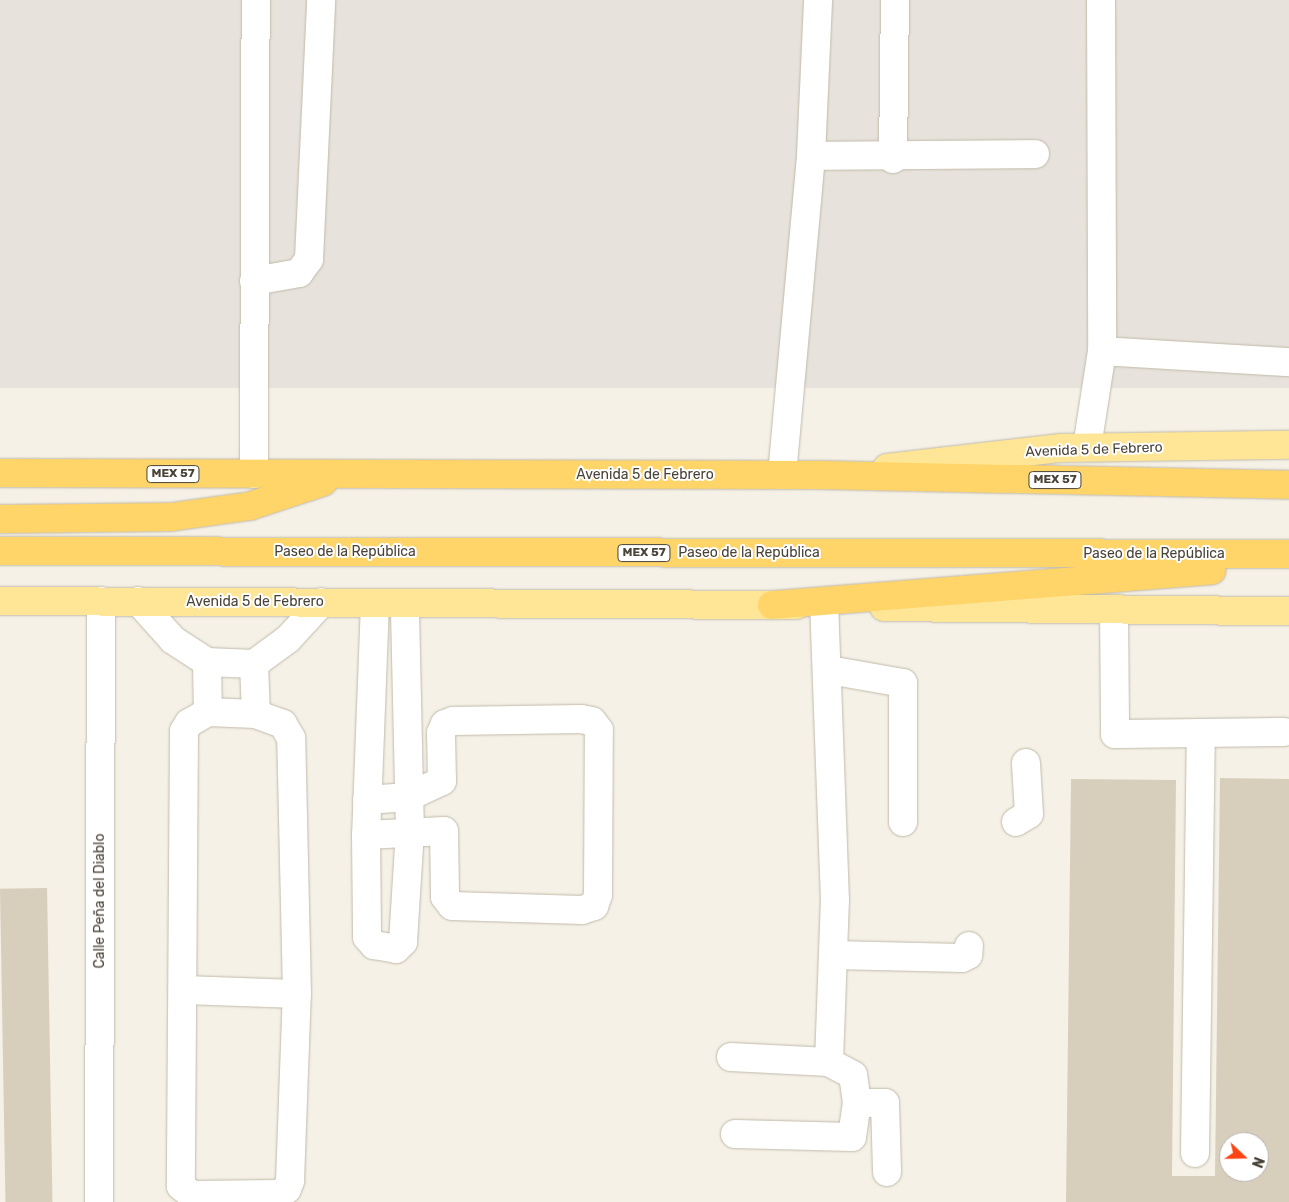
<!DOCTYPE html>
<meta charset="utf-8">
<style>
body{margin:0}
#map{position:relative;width:1289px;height:1202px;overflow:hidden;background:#f5f1e7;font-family:Rubik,sans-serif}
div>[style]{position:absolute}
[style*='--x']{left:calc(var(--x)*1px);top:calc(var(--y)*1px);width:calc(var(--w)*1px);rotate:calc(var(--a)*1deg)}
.industrial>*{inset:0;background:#e7e3dc;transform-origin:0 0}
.building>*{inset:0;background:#d7cebc;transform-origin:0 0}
.roads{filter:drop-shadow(0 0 1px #c1baa9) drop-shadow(0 0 1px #c1baa9)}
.minor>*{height:28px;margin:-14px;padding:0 14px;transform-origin:14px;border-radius:14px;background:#fff}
.major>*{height:28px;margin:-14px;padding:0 14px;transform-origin:14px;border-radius:14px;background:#ffe696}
.highway>*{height:28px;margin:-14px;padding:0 14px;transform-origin:14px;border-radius:14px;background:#ffd468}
span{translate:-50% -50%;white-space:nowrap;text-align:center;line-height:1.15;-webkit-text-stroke:4px #fff;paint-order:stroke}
.shield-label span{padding:1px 4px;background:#fff;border:1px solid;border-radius:4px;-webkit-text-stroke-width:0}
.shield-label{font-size:12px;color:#494236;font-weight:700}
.street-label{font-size:14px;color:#494236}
.north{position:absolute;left:1219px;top:1132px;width:50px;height:50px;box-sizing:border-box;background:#fff;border:1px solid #b6b3af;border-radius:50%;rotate:111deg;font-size:14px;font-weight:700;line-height:20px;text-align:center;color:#494236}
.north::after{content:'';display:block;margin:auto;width:18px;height:22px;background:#ff4314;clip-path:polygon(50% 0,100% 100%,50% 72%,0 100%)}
</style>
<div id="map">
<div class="industrial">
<i style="left:0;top:0;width:1289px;height:388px"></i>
</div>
<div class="building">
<i style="clip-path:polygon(evenodd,1220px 778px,1289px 779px,1289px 1202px,1066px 1202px,1071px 779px,1176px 780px,1172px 1176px,1215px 1176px,1220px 778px,1229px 1142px,1259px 1142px,1259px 1172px,1229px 1172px,1229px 1142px)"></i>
<i style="left:47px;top:888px;width:314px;height:47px;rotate:89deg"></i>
</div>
<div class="roads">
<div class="minor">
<i style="--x:1101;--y:0;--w:351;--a:89.8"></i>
<i style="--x:811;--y:156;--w:224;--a:-0.5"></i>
<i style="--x:893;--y:159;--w:159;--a:-89.3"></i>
<i style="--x:254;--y:281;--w:46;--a:-10.1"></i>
<i style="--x:299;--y:273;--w:17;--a:-54"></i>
<i style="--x:309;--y:259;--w:259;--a:-87.3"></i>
<i style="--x:1087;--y:447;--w:97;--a:-81.1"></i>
<i style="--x:1102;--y:351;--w:187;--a:3.4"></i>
<i style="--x:254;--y:474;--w:474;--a:-89.8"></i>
<i style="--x:782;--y:475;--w:320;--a:-84.8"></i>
<i style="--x:811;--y:156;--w:156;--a:-87.4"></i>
<i style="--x:138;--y:601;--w:52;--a:48.1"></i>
<i style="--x:173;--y:640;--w:40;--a:32.9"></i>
<i style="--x:207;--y:662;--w:47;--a:2.4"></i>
<i style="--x:254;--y:664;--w:42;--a:-36.3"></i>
<i style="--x:288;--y:639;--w:50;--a:-47.4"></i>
<i style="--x:375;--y:603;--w:232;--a:92.2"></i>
<i style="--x:366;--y:835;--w:102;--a:89.4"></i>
<i style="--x:367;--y:937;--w:11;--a:49"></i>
<i style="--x:374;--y:945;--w:22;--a:10"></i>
<i style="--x:396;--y:949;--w:10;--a:-45"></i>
<i style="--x:403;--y:942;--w:110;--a:-86.4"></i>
<i style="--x:410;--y:832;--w:229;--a:-91.3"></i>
<i style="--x:1114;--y:609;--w:125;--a:89.5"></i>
<i style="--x:1115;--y:734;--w:169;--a:-0.7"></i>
<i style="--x:207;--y:662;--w:50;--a:88.9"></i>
<i style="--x:208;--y:712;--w:22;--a:150"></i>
<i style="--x:189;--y:723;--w:9;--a:122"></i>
<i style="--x:184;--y:731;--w:455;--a:90.4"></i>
<i style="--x:181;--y:1186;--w:14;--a:39"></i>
<i style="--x:192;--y:1195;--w:86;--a:-0.7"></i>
<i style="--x:278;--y:1194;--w:10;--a:-29"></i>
<i style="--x:287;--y:1189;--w:9;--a:-69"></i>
<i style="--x:290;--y:1181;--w:187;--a:-87.9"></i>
<i style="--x:297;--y:994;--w:256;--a:-91.3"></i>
<i style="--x:291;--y:738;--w:16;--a:-120"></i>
<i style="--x:283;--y:724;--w:29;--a:-160"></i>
<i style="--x:256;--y:714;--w:50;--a:-92.3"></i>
<i style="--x:829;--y:670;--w:75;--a:10"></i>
<i style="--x:903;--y:683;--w:139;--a:90"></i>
<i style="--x:208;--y:712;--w:48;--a:2.4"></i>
<i style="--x:1016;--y:822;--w:15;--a:-32"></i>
<i style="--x:1029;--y:814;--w:51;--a:-93.4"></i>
<i style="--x:366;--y:835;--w:78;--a:-2.9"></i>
<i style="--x:444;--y:831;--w:66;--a:89.1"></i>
<i style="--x:445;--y:897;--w:11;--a:52"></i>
<i style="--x:452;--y:906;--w:130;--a:1.8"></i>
<i style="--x:582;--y:910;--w:13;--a:-18"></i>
<i style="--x:594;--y:906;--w:12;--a:-70"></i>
<i style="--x:598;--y:895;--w:165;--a:-89.7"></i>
<i style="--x:599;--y:730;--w:11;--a:-128"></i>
<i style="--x:592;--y:721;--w:11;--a:-170"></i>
<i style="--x:581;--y:719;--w:128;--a:179.1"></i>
<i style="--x:453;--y:721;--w:9;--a:159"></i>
<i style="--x:445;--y:724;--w:10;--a:114"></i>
<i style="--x:441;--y:733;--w:48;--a:88.8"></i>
<i style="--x:442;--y:781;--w:38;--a:155"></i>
<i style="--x:408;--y:797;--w:41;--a:175.8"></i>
<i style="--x:833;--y:955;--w:129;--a:1.3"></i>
<i style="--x:962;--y:958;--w:7;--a:-27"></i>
<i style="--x:968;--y:955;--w:9;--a:-84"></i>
<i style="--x:184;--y:990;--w:113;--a:2"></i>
<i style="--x:731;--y:1057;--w:98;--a:2.9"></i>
<i style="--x:829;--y:1062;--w:161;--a:-87.9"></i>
<i style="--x:835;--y:901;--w:295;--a:-92.1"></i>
<i style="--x:857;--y:1103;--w:28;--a:0"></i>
<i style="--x:885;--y:1103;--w:69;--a:88.3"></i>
<i style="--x:735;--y:1134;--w:117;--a:1.5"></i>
<i style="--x:852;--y:1137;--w:34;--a:-82"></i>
<i style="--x:857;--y:1103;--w:28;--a:-98"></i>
<i style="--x:853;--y:1075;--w:27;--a:-152"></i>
<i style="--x:1195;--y:1153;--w:420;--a:-89.2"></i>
<i style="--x:99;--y:1202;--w:601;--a:-89.81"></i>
</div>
<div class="major">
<i style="--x:887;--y:468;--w:175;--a:-6.6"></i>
<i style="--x:1061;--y:448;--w:228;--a:-0.8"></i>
<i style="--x:0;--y:601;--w:796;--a:0.29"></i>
<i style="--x:884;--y:607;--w:405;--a:0.6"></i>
</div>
<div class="highway">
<i style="--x:0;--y:473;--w:821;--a:0.14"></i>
<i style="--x:821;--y:475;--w:468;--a:1.2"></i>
<i style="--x:0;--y:519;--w:171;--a:-0.7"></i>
<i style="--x:171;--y:517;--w:80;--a:-7.9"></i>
<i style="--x:250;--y:506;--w:77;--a:-18.2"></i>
<i style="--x:0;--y:551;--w:1289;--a:0.13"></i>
<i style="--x:772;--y:605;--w:441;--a:-4.5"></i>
</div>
</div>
<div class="shield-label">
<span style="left:173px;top:474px">MEX 57</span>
<span style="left:1055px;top:480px">MEX 57</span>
<span style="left:644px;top:553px">MEX 57</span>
</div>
<div class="street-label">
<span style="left:1094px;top:450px;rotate:-2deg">Avenida 5 de Febrero</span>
<span style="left:645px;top:475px">Avenida 5 de Febrero</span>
<span style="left:345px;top:552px">Paseo de la República</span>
<span style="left:749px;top:553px">Paseo de la República</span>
<span style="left:1154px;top:554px">Paseo de la República</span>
<span style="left:255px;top:602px">Avenida 5 de Febrero</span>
<span style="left:100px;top:901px;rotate:-90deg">Calle Peña del Diablo</span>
</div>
<div class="north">N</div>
</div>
